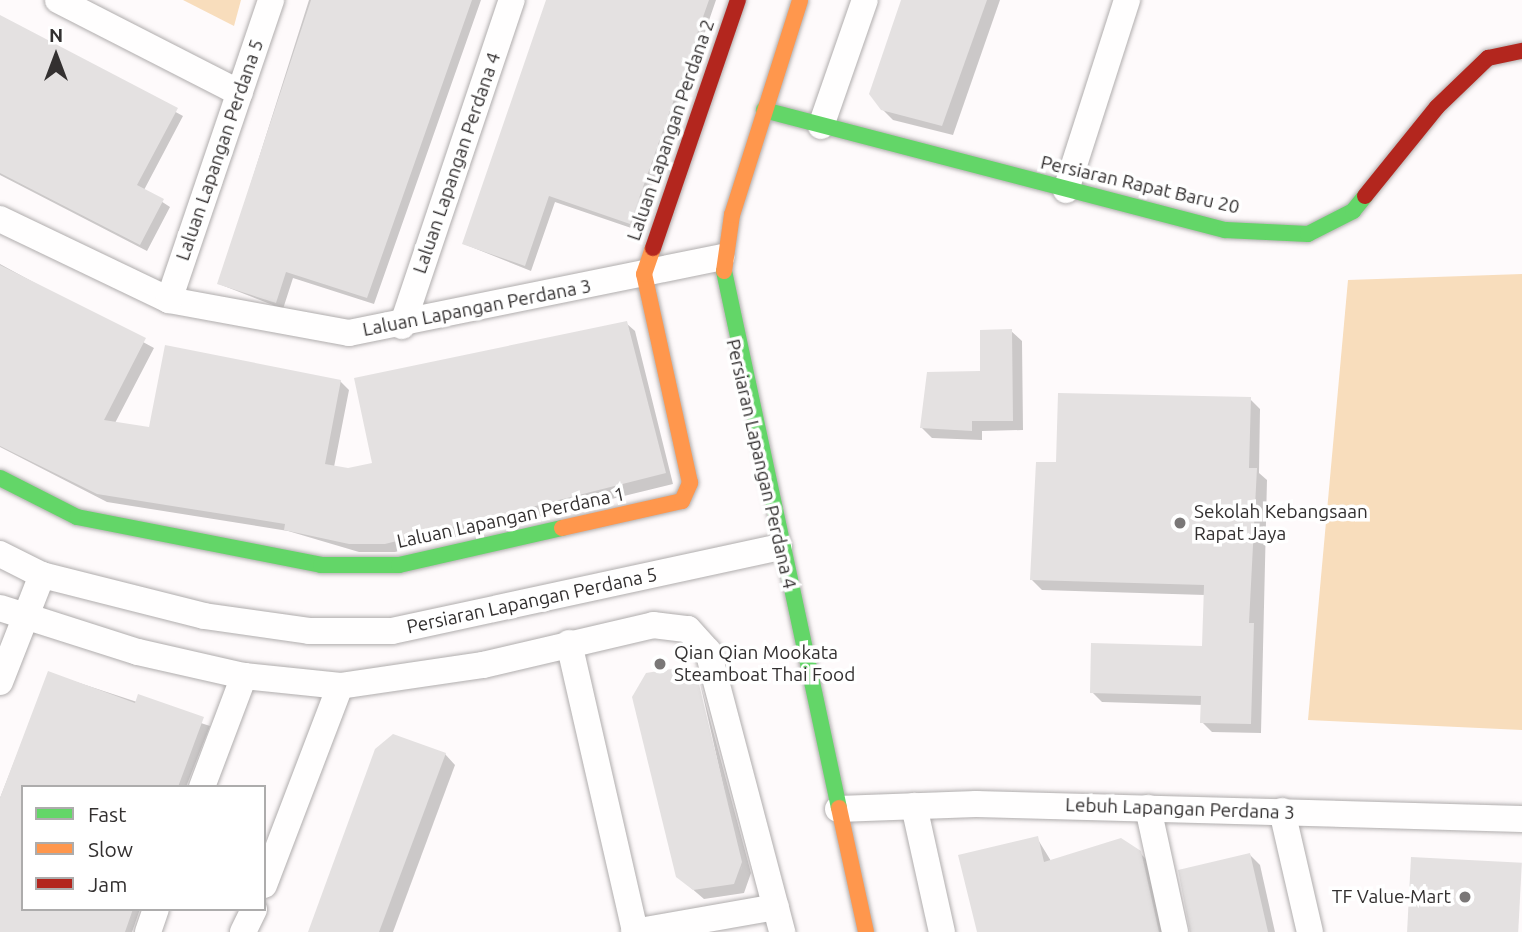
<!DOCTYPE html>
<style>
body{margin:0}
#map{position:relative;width:1522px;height:932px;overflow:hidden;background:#fefafb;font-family:Ubuntu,sans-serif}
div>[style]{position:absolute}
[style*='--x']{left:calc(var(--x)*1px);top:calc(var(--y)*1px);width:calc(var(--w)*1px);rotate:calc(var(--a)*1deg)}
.green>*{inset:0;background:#f8ddbc}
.shadow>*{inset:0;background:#0003}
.building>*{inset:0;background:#e4e1e1;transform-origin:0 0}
.roads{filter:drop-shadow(0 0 2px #b0adad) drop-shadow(0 0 2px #b0adad)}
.street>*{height:26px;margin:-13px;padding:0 13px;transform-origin:13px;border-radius:13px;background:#fffefe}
.fast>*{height:16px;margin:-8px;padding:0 8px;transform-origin:8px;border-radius:8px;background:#63d668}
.slow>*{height:16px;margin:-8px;padding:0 8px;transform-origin:8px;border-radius:8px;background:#ff974d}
.jam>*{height:16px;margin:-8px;padding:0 8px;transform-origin:8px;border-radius:8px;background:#b3261e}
.dots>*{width:19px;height:19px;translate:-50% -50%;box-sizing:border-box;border:4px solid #fff;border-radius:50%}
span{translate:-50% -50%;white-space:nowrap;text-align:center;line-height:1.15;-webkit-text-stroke:7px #fff;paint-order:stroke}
.street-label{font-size:19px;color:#333030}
.poi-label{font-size:19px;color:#333030}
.left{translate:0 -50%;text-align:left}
.right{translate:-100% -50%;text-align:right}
.legend{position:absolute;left:21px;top:785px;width:245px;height:126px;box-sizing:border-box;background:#fff;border:2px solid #adacac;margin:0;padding:9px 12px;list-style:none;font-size:21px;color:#333030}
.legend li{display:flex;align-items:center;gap:14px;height:35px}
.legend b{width:35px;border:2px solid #adacac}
.north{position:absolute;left:21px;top:21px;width:70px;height:70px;-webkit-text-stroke:5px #fff;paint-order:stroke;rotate:0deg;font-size:19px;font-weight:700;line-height:28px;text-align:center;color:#333030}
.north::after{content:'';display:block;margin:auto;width:24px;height:32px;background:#333030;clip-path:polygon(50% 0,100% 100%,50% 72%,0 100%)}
</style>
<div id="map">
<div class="green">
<i style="clip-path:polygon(183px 0,241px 0,234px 26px)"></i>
<i style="clip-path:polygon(1522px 274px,1522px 730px,1308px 720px,1348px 280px)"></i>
</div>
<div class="shadow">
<i style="clip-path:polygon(309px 0,481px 0,374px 304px,293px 278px,283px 309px,219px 284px)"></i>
<i style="clip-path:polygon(551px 0,716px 0,637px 230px,555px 202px,531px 271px,464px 244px)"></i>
<i style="clip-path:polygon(903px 0,1000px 0,953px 135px,893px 120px,882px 109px)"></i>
<i style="clip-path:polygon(0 17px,183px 116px,144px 190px,170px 207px,147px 251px,0 175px)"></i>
<i style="clip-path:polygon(0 264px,154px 348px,115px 423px,150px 429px,340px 381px,349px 390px,334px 467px,348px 470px,374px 465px,626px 323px,635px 331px,673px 484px,395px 552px,359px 552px,288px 531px,107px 502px,0 447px)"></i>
<i style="clip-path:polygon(1011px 331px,1022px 341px,1023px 430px,982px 431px,982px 440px,932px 438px,922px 428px,982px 373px)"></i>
<i style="clip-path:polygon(1250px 399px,1260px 409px,1259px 473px,1267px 480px,1261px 733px,1212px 732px,1202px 722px,1203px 705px,1102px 702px,1092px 692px,1204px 648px,1205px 595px,1042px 590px,1032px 580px,1058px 464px)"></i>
<i style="clip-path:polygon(49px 673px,210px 726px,186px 787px,23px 787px,23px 909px,140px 909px,132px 932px,0 932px,0 798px)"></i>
<i style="clip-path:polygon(696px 678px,742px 871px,700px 682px,751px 873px,744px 893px,704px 899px,677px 876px)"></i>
<i style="clip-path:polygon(445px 754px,455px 765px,393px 932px,310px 932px)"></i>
<i style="clip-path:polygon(1037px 838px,1051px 861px,1140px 853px,1151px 864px,1166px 932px,979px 932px)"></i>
<i style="clip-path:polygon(1250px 855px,1260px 865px,1275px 932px,1191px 932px)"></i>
</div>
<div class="building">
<i style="clip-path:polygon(311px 0,472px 0,367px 298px,286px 272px,276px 303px,217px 284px)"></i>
<i style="clip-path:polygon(546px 0,709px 0,630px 224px,549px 196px,525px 266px,462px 244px)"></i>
<i style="clip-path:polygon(901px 0,987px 0,942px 126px,881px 110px,869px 94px)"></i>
<i style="clip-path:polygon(0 15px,178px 108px,137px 185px,164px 199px,140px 245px,0 173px)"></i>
<i style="clip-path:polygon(0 265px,146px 338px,104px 420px,149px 427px,165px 345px,341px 380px,325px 464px,348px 468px,372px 463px,354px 378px,627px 321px,666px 473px,385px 544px,349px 544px,284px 530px,285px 524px,97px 494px,0 446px)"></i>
<i style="clip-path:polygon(1012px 329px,1013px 421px,972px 421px,972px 431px,920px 428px,927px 372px,980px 371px,980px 330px)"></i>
<i style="clip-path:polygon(1058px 393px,1251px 397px,1249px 468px,1257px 468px,1249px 623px,1254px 623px,1251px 724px,1200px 723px,1201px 696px,1090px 693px,1091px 643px,1202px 646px,1204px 585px,1030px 580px,1036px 462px,1056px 462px)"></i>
<i style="clip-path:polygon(684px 667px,697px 676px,742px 862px,734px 884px,693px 890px,676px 877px,632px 697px,646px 673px)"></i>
<i style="clip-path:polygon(48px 671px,135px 703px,138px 694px,204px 717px,178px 787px,23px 787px,23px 909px,133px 909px,125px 932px,0 932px,0 798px)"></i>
<i style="clip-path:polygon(393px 734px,446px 753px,379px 932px,308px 932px,375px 749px)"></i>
<i style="clip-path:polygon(1038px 836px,1044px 862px,1121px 838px,1141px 851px,1159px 932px,977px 932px,958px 855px)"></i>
<i style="clip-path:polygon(1250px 853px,1268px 932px,1190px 932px,1178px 870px)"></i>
<i style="left:1411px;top:857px;width:111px;height:75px;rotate:3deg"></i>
</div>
<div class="roads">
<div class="street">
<i style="--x:58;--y:0;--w:204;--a:27.1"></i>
<i style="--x:821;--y:126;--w:133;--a:-70.8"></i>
<i style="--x:1066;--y:190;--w:200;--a:-72.2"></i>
<i style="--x:0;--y:219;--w:187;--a:25.6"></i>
<i style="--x:169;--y:300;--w:183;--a:10.4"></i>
<i style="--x:349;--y:333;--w:380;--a:-11.5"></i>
<i style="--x:169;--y:300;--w:317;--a:-71.2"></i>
<i style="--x:402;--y:326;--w:344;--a:-71.4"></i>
<i style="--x:0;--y:554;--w:47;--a:26.6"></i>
<i style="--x:42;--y:575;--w:167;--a:14.2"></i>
<i style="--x:204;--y:616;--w:106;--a:8.1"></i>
<i style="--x:309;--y:631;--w:83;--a:0"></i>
<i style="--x:392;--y:631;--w:396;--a:-12.2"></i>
<i style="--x:0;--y:608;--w:145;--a:17.7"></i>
<i style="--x:138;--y:652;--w:109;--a:12.8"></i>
<i style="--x:244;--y:676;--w:97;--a:5.9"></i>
<i style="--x:340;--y:686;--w:145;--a:-8.4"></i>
<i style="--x:483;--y:665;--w:175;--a:-13.2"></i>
<i style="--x:653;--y:625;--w:35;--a:7"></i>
<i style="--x:688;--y:629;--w:30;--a:48"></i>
<i style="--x:708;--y:651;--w:291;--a:75.2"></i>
<i style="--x:569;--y:643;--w:296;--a:77.1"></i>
<i style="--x:0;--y:682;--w:115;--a:-68.6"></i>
<i style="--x:202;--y:787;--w:119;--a:-69.3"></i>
<i style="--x:914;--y:806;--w:129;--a:77.5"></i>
<i style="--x:1148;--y:808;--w:127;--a:77.7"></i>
<i style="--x:838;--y:809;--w:138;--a:-2.1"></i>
<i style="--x:976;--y:804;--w:546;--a:1.57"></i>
<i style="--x:1282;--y:811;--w:124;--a:77"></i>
<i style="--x:264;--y:885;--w:213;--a:-69.1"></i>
<i style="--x:148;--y:932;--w:24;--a:-71"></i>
<i style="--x:243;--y:932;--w:25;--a:-64"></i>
<i style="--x:634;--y:932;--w:144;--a:-10"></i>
</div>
<div class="fast">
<i style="--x:764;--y:110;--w:476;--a:14.6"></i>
<i style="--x:1225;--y:230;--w:83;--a:2.8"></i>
<i style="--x:1308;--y:234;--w:51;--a:-27.1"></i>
<i style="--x:1353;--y:211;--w:19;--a:-51"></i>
<i style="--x:724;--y:271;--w:549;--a:77.91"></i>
<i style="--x:0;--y:478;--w:86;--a:26.9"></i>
<i style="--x:77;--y:517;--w:249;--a:11.1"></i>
<i style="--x:321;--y:565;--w:78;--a:0"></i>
<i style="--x:399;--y:565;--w:167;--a:-12.8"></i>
</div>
<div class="slow">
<i style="--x:724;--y:271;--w:57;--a:-81.9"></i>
<i style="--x:732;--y:215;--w:225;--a:-72.4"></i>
<i style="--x:562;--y:528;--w:123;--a:-12.7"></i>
<i style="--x:682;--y:501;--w:20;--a:-66"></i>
<i style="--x:690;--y:483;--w:214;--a:-102.4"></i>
<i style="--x:644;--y:274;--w:28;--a:-71"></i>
<i style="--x:839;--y:808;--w:127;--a:77.7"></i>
</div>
<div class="jam">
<i style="--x:1365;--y:196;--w:114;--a:-51"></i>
<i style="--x:1437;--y:107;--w:71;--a:-43.9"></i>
<i style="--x:1488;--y:58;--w:35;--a:-12"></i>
<i style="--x:653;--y:248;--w:262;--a:-71.1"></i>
</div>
</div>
<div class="dots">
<i style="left:1180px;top:523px;background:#7a7777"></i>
<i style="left:660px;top:664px;background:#7a7777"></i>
<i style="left:1465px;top:897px;background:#7a7777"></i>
</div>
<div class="street-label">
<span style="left:671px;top:130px;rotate:-71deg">Laluan Lapangan Perdana 2</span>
<span style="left:220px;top:150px;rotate:-71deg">Laluan Lapangan Perdana 5</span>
<span style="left:457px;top:163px;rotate:-71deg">Laluan Lapangan Perdana 4</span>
<span style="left:1140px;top:185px;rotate:13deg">Persiaran Rapat Baru 20</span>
<span style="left:477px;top:308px;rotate:-11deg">Laluan Lapangan Perdana 3</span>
<span style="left:761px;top:464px;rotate:77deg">Persiaran Lapangan Perdana 4</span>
<span style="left:511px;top:518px;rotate:-12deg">Laluan Lapangan Perdana 1</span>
<span style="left:532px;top:601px;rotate:-12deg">Persiaran Lapangan Perdana 5</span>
<span style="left:1180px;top:809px;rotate:2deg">Lebuh Lapangan Perdana 3</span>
</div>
<div class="poi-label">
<span class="left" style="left:1194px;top:523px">Sekolah Kebangsaan<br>Rapat Jaya</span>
<span class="left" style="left:674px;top:664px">Qian Qian Mookata<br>Steamboat Thai Food</span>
<span class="right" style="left:1451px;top:897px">TF Value-Mart</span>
</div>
<ul class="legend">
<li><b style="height:9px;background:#63d668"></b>Fast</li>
<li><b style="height:9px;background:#ff974d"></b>Slow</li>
<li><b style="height:9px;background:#b3261e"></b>Jam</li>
</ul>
<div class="north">N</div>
</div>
